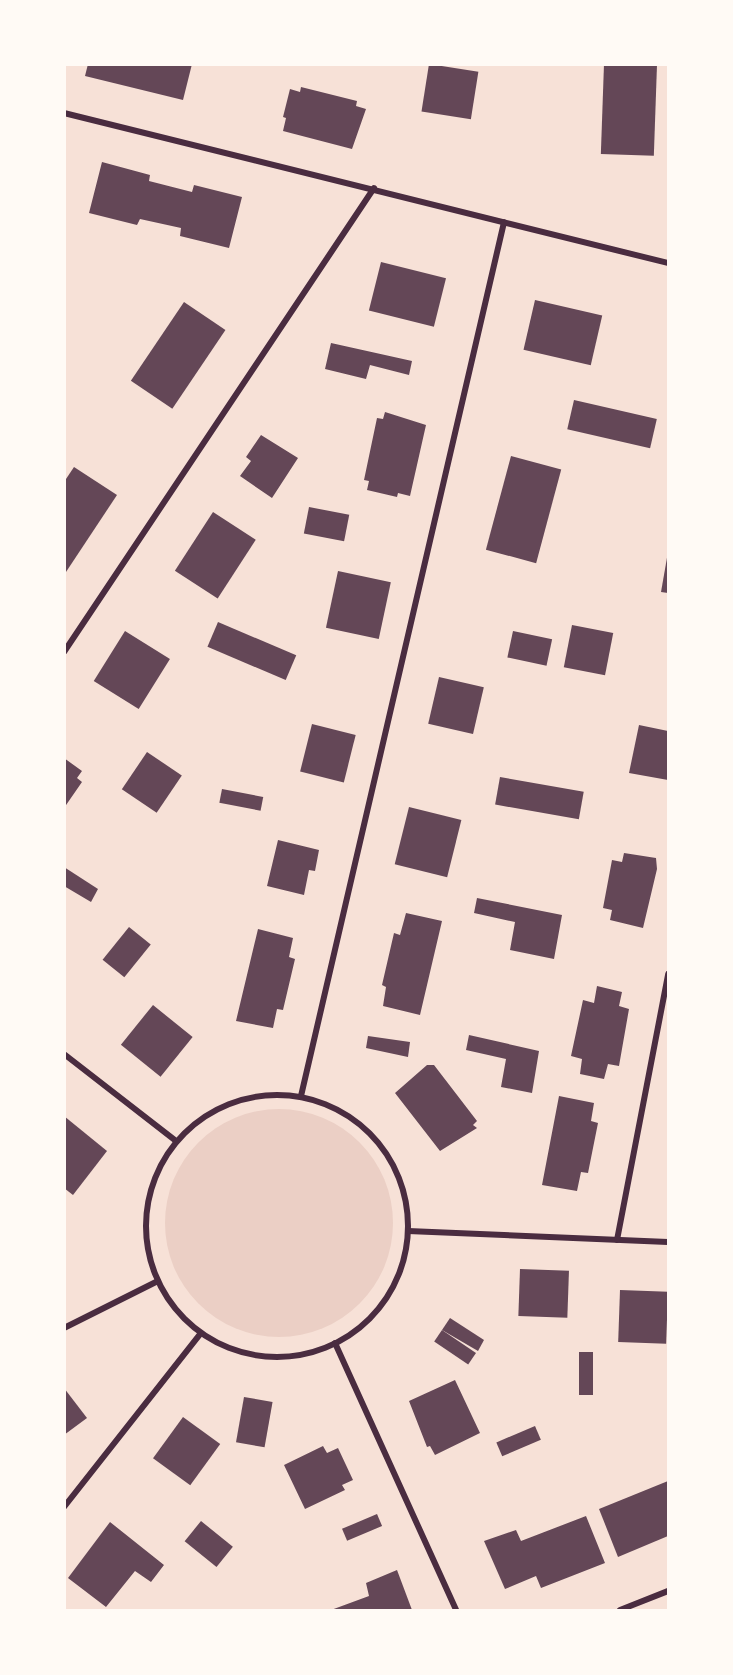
<!DOCTYPE html>
<style>
body{margin:0}
#map{position:relative;width:733px;height:1675px;overflow:hidden;background:#f7e1d7;font-family:"Zilla Slab",serif}
div>[style]{position:absolute}
[style*='--x']{left:calc(var(--x)*1px);top:calc(var(--y)*1px);width:calc(var(--w)*1px);rotate:calc(var(--a)*1deg)}
.green>*{inset:0;background:#ebcfc5}
.round{border-radius:50%}
.building>*{inset:0;background:#644757;transform-origin:0 0}
.minor>*{height:6px;margin:-3px;padding:0 3px;transform-origin:3px;border-radius:3px;background:#4a2c40}
.minor>.ring{margin:-3px;padding:0;box-sizing:content-box;background:none;border:6px solid #4a2c40;border-radius:50%}
span{translate:-50% -50%;white-space:nowrap;text-align:center;line-height:1.15;-webkit-text-stroke:6px #fffaf5;paint-order:stroke}
.frame{position:absolute;inset:0;border:66px solid #fffaf5;pointer-events:none}
</style>
<div id="map">
<div class="green">
<i class="round" style="left:165px;top:1109px;width:228px;height:228px"></i>
</div>
<div class="building">
<i style="clip-path:polygon(88px 64px,192px 64px,183px 100px,85px 76px)"></i>
<i style="left:429px;top:64px;width:50px;height:48px;rotate:9deg"></i>
<i style="left:604px;top:64px;width:53px;height:90px;rotate:2deg"></i>
<i style="clip-path:polygon(301px 87px,357px 101px,356px 106px,366px 109px,352px 149px,283px 131px,286px 118px,283px 117px,290px 89px,300px 92px)"></i>
<i style="clip-path:polygon(102px 162px,150px 175px,149px 181px,192px 192px,194px 185px,242px 197px,229px 248px,180px 236px,181px 228px,140px 219px,137px 225px,89px 213px)"></i>
<i style="left:381px;top:262px;width:67px;height:50px;rotate:14deg"></i>
<i style="left:535px;top:300px;width:69px;height:51px;rotate:13deg"></i>
<i style="left:184px;top:302px;width:50px;height:95px;rotate:34deg"></i>
<i style="clip-path:polygon(331px 343px,412px 361px,409px 375px,370px 365px,366px 379px,325px 369px)"></i>
<i style="left:574px;top:400px;width:85px;height:30px;rotate:13deg"></i>
<i style="clip-path:polygon(385px 412px,426px 425px,410px 496px,398px 493px,397px 497px,367px 490px,369px 481px,364px 480px,377px 418px,383px 419px)"></i>
<i style="clip-path:polygon(261px 435px,298px 458px,272px 498px,240px 476px,251px 461px,246px 457px)"></i>
<i style="left:511px;top:456px;width:52px;height:97px;rotate:15deg"></i>
<i style="clip-path:polygon(74px 467px,117px 495px,64px 575px,64px 482px)"></i>
<i style="left:309px;top:507px;width:41px;height:27px;rotate:11deg"></i>
<i style="left:213px;top:512px;width:51px;height:70px;rotate:33deg"></i>
<i style="clip-path:polygon(668px 552px,668px 593px,661px 592px)"></i>
<i style="left:338px;top:571px;width:54px;height:58px;rotate:12deg"></i>
<i style="left:218px;top:622px;width:85px;height:27px;rotate:23deg"></i>
<i style="left:572px;top:625px;width:42px;height:43px;rotate:11deg"></i>
<i style="left:125px;top:631px;width:53px;height:59px;rotate:32deg"></i>
<i style="left:513px;top:631px;width:40px;height:27px;rotate:12deg"></i>
<i style="left:439px;top:677px;width:46px;height:48px;rotate:13deg"></i>
<i style="left:312px;top:724px;width:45px;height:49px;rotate:14deg"></i>
<i style="clip-path:polygon(639px 725px,668px 731px,668px 780px,629px 773px)"></i>
<i style="left:147px;top:752px;width:42px;height:45px;rotate:34deg"></i>
<i style="clip-path:polygon(64px 758px,82px 771px,77px 778px,82px 782px,64px 808px)"></i>
<i style="left:500px;top:777px;width:85px;height:28px;rotate:10deg"></i>
<i style="left:222px;top:789px;width:42px;height:14px;rotate:11deg"></i>
<i style="left:409px;top:807px;width:54px;height:59px;rotate:14deg"></i>
<i style="clip-path:polygon(278px 840px,319px 850px,315px 871px,309px 870px,304px 895px,267px 886px)"></i>
<i style="clip-path:polygon(624px 853px,656px 858px,657px 869px,643px 928px,610px 920px,612px 910px,603px 908px,612px 860px,622px 862px)"></i>
<i style="clip-path:polygon(64px 867px,98px 889px,91px 902px,64px 886px)"></i>
<i style="clip-path:polygon(477px 898px,562px 915px,554px 959px,510px 950px,515px 922px,474px 913px)"></i>
<i style="clip-path:polygon(406px 913px,442px 921px,420px 1015px,383px 1006px,386px 987px,382px 985px,394px 933px,400px 935px)"></i>
<i style="left:129px;top:927px;width:28px;height:42px;rotate:39deg"></i>
<i style="clip-path:polygon(258px 929px,293px 938px,289px 957px,295px 959px,283px 1010px,277px 1009px,273px 1028px,236px 1021px)"></i>
<i style="clip-path:polygon(597px 986px,622px 992px,619px 1006px,629px 1009px,619px 1066px,608px 1064px,604px 1079px,580px 1074px,582px 1059px,571px 1056px,583px 1000px,594px 1003px)"></i>
<i style="left:153px;top:1005px;width:51px;height:51px;rotate:39deg"></i>
<i style="clip-path:polygon(469px 1035px,539px 1051px,532px 1093px,501px 1087px,506px 1059px,466px 1050px)"></i>
<i style="clip-path:polygon(368px 1036px,410px 1042px,408px 1057px,366px 1048px)"></i>
<i style="clip-path:polygon(427px 1065px,434px 1065px,477px 1121px,473px 1125px,477px 1128px,440px 1151px,395px 1093px)"></i>
<i style="clip-path:polygon(559px 1096px,594px 1103px,591px 1121px,598px 1123px,588px 1173px,581px 1172px,577px 1191px,542px 1185px)"></i>
<i style="clip-path:polygon(64px 1116px,107px 1151px,73px 1195px,64px 1188px)"></i>
<i style="left:520px;top:1269px;width:49px;height:47px;rotate:2deg"></i>
<i style="left:620px;top:1290px;width:48px;height:52px;rotate:2deg"></i>
<i style="clip-path:polygon(450px 1318px,484px 1340px,478px 1351px,442px 1330px)"></i>
<i style="left:442px;top:1330px;width:41px;height:14px;rotate:34deg"></i>
<i style="left:579px;top:1352px;width:14px;height:43px"></i>
<i style="clip-path:polygon(455px 1380px,480px 1433px,435px 1455px,430px 1446px,427px 1447px,409px 1401px)"></i>
<i style="clip-path:polygon(64px 1388px,87px 1418px,64px 1435px)"></i>
<i style="left:244px;top:1397px;width:29px;height:46px;rotate:10deg"></i>
<i style="left:183px;top:1417px;width:46px;height:51px;rotate:36deg"></i>
<i style="left:535px;top:1426px;width:15px;height:42px;rotate:67deg"></i>
<i style="clip-path:polygon(323px 1446px,327px 1453px,338px 1448px,353px 1480px,342px 1485px,345px 1490px,305px 1509px,284px 1465px)"></i>
<i style="clip-path:polygon(668px 1481px,668px 1536px,618px 1557px,599px 1509px)"></i>
<i style="left:377px;top:1514px;width:13px;height:38px;rotate:67deg"></i>
<i style="clip-path:polygon(586px 1516px,605px 1563px,541px 1588px,536px 1576px,505px 1589px,484px 1541px,516px 1530px,521px 1541px)"></i>
<i style="left:201px;top:1521px;width:41px;height:26px;rotate:39deg"></i>
<i style="clip-path:polygon(110px 1522px,164px 1565px,151px 1582px,135px 1571px,106px 1607px,68px 1578px)"></i>
<i style="clip-path:polygon(397px 1570px,412px 1610px,331px 1610px,369px 1596px,366px 1583px)"></i>
</div>
<div class="minor">
<i style="--x:64;--y:113;--w:622;--a:13.95"></i>
<i style="--x:64;--y:652;--w:558;--a:-56.25"></i>
<i style="--x:64;--y:1054;--w:142;--a:37.8"></i>
<i class="ring" style="left:146px;top:1095px;width:256px;height:256px"></i>
<i style="--x:301;--y:1096;--w:897;--a:-76.92"></i>
<i style="--x:408;--y:1231;--w:260;--a:2.4"></i>
<i style="--x:617;--y:1240;--w:271;--a:-79.1"></i>
<i style="--x:64;--y:1328;--w:105;--a:-26.6"></i>
<i style="--x:335;--y:1343;--w:293;--a:65.6"></i>
<i style="--x:64;--y:1507;--w:221;--a:-51.8"></i>
<i style="--x:620;--y:1610;--w:52;--a:-21.6"></i>
</div>
<div class="frame"></div>
</div>
